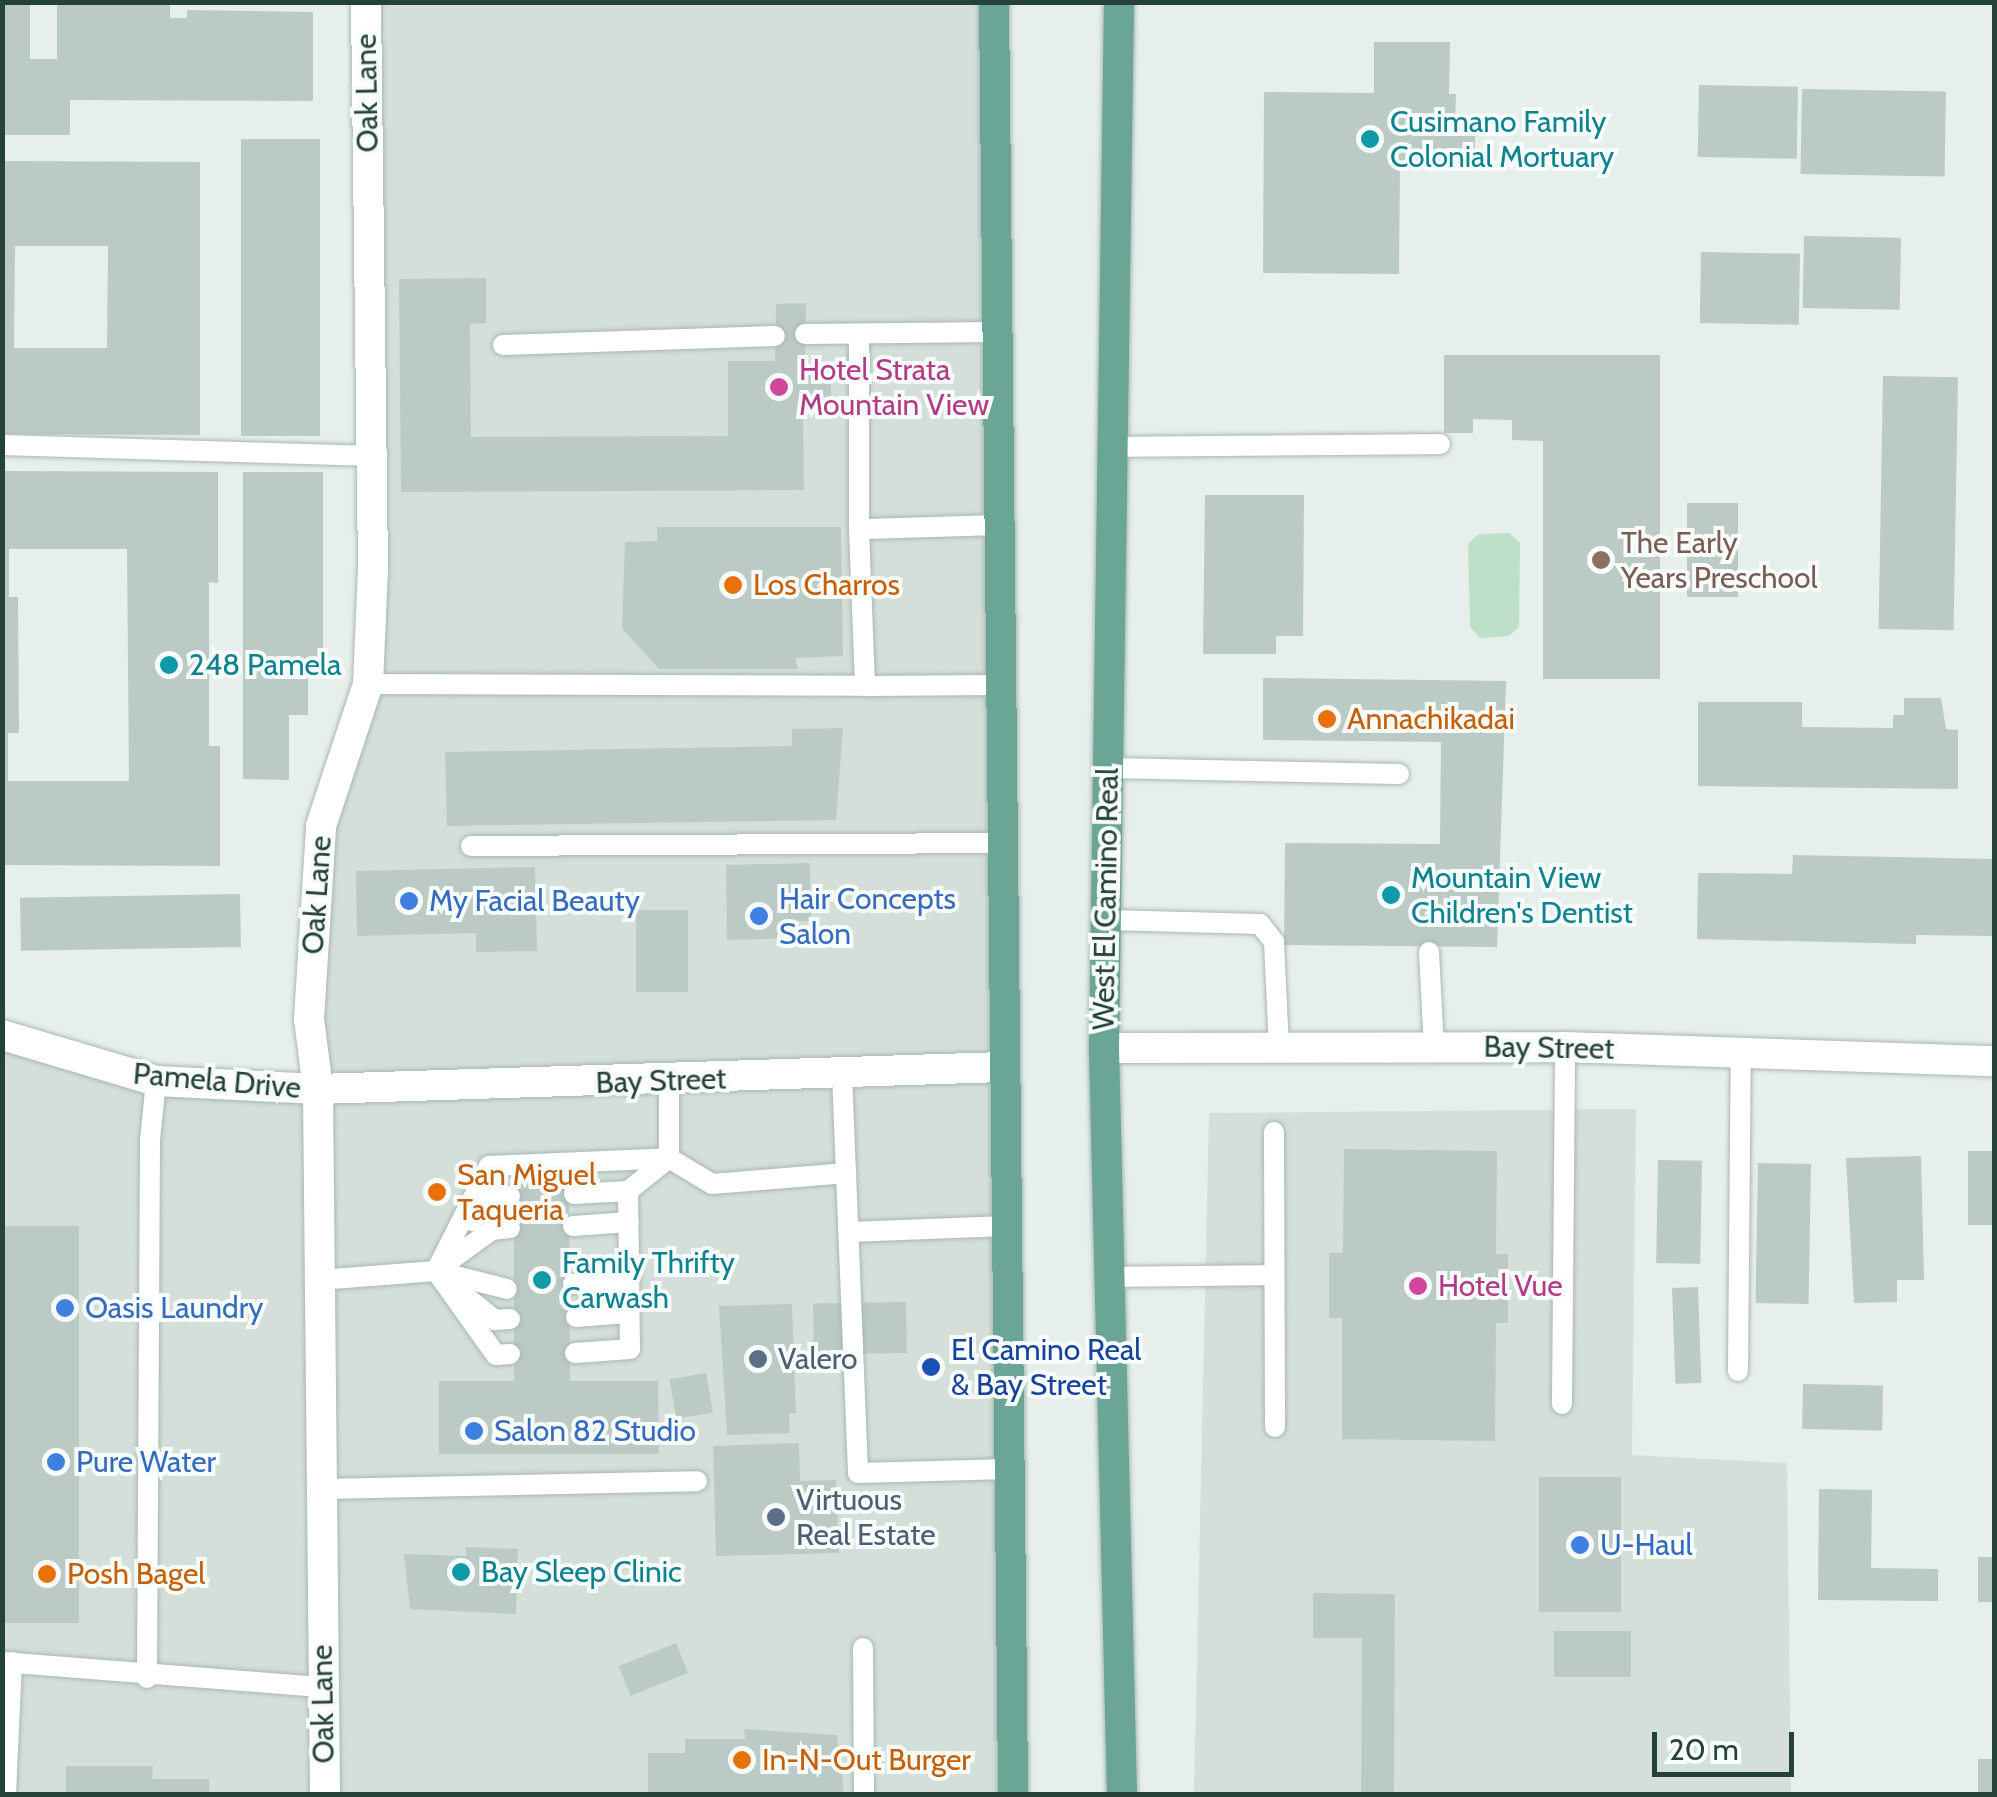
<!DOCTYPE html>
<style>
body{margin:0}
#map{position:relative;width:1997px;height:1797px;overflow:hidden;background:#e6efeb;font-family:Cabin,sans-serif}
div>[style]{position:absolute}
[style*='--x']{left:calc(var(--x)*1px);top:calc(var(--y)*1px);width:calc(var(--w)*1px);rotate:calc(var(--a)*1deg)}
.built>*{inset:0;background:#d4dfda}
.green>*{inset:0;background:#bfe0c8}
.building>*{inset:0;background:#bbcac4;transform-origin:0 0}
.roads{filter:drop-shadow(0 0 2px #a8b8b2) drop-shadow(0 0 2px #a8b8b2)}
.lane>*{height:20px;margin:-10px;padding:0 10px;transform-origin:10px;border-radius:10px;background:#fff}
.street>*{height:30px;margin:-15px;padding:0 15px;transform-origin:15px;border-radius:15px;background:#fff}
.primary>*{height:30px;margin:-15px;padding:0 15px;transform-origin:15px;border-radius:15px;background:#6aa596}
.dots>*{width:28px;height:28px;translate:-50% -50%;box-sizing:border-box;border:5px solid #f7fbf9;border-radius:50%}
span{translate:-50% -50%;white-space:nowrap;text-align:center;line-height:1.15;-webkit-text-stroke:8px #f7fbf9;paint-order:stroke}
.street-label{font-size:30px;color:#24423a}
.culture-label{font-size:30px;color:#0d838f}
.left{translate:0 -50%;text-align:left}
.hotel-label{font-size:30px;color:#b23c85}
.education-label{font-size:30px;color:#785e54}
.food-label{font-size:30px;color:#c56008}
.shop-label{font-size:30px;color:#366cbe}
.transit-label{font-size:30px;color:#164399}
.service-label{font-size:30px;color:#4e5e75}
.frame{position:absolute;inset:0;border:5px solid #24423a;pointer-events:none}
.scale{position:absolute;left:1652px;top:1732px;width:142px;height:45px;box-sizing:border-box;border:5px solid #24423a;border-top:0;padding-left:12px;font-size:30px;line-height:35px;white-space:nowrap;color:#24423a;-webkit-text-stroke:8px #f7fbf9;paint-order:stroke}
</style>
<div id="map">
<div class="built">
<i style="clip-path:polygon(365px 3px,994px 3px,1013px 1794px,3px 1794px,3px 1035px,105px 1069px,317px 1089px,321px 826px,360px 685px)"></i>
<i style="clip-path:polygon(1636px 1109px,1632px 1455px,1787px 1463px,1791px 1794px,1194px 1794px,1209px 1113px)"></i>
</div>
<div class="green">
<i style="clip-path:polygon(1509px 533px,1520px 543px,1519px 627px,1509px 636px,1480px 638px,1470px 627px,1468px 544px,1479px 534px)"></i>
</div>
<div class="building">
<i style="clip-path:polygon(2px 2px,30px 2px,30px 59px,57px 59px,57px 2px,170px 2px,170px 18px,187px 18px,187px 10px,313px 12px,313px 101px,70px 100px,70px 135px,2px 135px)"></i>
<i style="clip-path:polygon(1374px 42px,1450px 42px,1449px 94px,1456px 94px,1455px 118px,1475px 118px,1475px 161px,1400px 161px,1399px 274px,1263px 273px,1264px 92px,1374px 93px)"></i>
<i style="left:1699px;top:85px;width:99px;height:72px;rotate:1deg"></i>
<i style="left:1802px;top:89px;width:144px;height:85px;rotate:1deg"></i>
<i style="left:241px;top:139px;width:79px;height:297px"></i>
<i style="clip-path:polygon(evenodd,2px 161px,200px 162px,200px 435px,2px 434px,2px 161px,15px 246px,108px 246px,107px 348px,14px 348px,15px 246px)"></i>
<i style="left:1804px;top:236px;width:97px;height:72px;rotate:1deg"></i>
<i style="left:1701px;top:252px;width:99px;height:71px;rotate:1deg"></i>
<i style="clip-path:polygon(486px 278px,486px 323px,470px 324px,471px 437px,728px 436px,728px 361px,775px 361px,776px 304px,806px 303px,805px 364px,831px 365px,831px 408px,803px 409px,804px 490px,401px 492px,399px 279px)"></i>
<i style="clip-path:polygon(1444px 355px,1660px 355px,1660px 679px,1543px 679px,1543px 441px,1512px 440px,1512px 420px,1473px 419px,1473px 433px,1444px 433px)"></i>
<i style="left:1883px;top:376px;width:75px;height:253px;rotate:1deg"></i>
<i style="clip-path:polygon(evenodd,2px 471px,218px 472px,218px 583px,209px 582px,209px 746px,220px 746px,220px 866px,2px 865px,2px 471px,9px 549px,127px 549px,129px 781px,8px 781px,8px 733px,19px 733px,18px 597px,9px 597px,9px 549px)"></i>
<i style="clip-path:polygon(243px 472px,323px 472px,323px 676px,308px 676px,308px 715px,289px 715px,289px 780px,243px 779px)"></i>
<i style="clip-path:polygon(1205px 495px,1304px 495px,1303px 636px,1276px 636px,1276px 654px,1203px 654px)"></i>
<i style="left:1687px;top:503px;width:51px;height:94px"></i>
<i style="clip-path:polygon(657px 527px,841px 527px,843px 656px,795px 658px,798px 669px,659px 669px,622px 628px,625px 542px,657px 541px)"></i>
<i style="clip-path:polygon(1263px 678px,1506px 681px,1497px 947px,1284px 945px,1285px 843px,1440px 844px,1441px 742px,1263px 740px)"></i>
<i style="clip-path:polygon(1904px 698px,1941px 698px,1946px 729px,1958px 730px,1958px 789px,1698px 786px,1698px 702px,1802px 702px,1802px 727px,1893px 728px,1893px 715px,1904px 715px)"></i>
<i style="clip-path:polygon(843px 728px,836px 820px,447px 826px,445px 752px,792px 746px,792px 729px)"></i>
<i style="clip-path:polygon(1793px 855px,1994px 859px,1994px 936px,1916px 935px,1916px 944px,1697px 939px,1698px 873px,1792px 874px)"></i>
<i style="clip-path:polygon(810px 863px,811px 921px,792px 922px,793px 938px,727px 940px,726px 865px)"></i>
<i style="clip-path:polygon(535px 867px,537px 951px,476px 952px,476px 933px,357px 936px,356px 871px)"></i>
<i style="left:240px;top:894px;width:53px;height:220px;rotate:89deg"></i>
<i style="left:636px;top:910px;width:52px;height:82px"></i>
<i style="clip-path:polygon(1344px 1149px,1497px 1151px,1496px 1254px,1508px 1254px,1508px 1323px,1496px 1323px,1495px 1441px,1342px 1439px,1342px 1318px,1329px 1318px,1329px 1253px,1343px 1253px)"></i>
<i style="left:1968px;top:1151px;width:26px;height:74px"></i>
<i style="clip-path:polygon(1921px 1156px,1924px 1280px,1897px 1280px,1897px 1302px,1854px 1303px,1846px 1158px)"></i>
<i style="left:1658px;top:1160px;width:44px;height:103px;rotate:1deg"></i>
<i style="left:1758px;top:1163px;width:53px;height:140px;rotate:1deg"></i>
<i style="clip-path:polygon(514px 1178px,569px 1178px,570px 1381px,658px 1381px,659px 1454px,439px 1454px,439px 1381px,514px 1381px)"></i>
<i style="left:79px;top:1226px;width:397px;height:77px;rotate:90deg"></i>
<i style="left:1698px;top:1287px;width:96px;height:26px;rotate:88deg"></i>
<i style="left:906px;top:1302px;width:51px;height:93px;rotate:89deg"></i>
<i style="clip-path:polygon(792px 1304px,796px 1413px,789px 1413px,790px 1433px,727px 1435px,719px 1306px)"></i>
<i style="left:706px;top:1373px;width:40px;height:37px;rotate:80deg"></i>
<i style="left:1803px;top:1384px;width:80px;height:45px;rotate:1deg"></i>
<i style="clip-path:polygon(799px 1443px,800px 1481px,836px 1480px,839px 1553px,716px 1556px,713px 1446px)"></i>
<i style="left:1539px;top:1477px;width:82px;height:135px"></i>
<i style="clip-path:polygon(1819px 1489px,1872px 1490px,1871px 1568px,1938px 1569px,1938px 1601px,1818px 1600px)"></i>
<i style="clip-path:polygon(466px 1547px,518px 1549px,516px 1614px,410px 1609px,404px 1554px,466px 1556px)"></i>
<i style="left:1978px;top:1557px;width:16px;height:45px"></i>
<i style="clip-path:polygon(1313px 1593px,1395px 1594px,1394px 1794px,1361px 1794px,1362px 1638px,1313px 1638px)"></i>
<i style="left:1554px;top:1631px;width:77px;height:46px"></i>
<i style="left:676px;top:1643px;width:32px;height:62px;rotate:68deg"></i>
<i style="clip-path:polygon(744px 1729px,837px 1735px,844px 1794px,648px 1794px,648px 1753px,685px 1753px,685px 1739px,745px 1739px)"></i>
<i style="left:1978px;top:1759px;width:16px;height:35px"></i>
<i style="clip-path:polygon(66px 1766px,153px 1766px,152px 1779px,209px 1779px,209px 1794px,66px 1794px)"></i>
</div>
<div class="roads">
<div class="lane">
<i style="--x:805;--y:334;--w:192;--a:-0.6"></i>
<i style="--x:503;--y:345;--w:272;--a:-1.9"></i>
<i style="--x:2;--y:445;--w:370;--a:1.7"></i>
<i style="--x:1111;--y:447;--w:329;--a:-0.5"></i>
<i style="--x:997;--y:525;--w:138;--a:178.3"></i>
<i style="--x:859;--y:529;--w:157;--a:87.8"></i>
<i style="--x:865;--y:686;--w:133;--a:-0.4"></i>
<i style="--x:859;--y:529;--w:195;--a:-90"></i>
<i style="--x:368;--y:684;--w:497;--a:0.2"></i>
<i style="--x:1107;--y:768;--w:292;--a:1.2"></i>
<i style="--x:471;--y:846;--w:529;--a:-0.32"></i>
<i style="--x:1108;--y:920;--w:152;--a:1.5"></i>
<i style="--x:1260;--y:924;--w:23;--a:52"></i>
<i style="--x:1274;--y:942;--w:105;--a:87.3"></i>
<i style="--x:1429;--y:952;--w:94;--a:87"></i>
<i style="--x:842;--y:1074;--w:399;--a:87.7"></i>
<i style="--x:858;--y:1473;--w:151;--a:-1.5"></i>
<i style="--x:1274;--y:1132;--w:295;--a:89.8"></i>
<i style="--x:574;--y:1194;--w:54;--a:-3.2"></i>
<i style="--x:472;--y:1221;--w:31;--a:-54"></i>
<i style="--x:490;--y:1196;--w:20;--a:0"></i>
<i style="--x:573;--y:1226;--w:56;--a:-4.1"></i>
<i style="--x:850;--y:1232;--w:157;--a:-2.2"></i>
<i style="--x:441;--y:1267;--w:63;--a:-36"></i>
<i style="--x:492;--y:1230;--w:18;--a:-6"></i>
<i style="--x:436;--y:1271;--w:103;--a:54.5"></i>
<i style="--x:496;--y:1355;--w:14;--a:-4"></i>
<i style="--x:436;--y:1271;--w:73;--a:14.2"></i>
<i style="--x:1111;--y:1277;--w:163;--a:-0.7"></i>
<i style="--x:319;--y:1280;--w:117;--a:-4.4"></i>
<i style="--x:436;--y:1271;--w:118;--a:-63.2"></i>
<i style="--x:489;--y:1166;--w:180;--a:-2.5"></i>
<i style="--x:669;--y:1158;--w:50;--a:31.2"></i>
<i style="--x:712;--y:1184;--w:135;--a:-4.7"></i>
<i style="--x:573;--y:1284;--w:56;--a:-2"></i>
<i style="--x:460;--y:1292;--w:45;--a:38.7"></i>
<i style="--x:495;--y:1320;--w:15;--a:-4"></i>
<i style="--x:576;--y:1317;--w:53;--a:-4.3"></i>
<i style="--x:575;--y:1353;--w:55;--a:-4.2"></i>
<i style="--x:630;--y:1349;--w:158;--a:-90.7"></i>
<i style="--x:628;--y:1191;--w:53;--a:-38.8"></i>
<i style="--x:669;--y:1158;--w:76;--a:-90"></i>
<i style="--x:1738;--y:1371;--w:319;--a:-89.5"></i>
<i style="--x:1562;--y:1404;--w:357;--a:-89.5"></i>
<i style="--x:321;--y:1489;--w:376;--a:-1.2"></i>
<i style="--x:863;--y:1648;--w:146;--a:89.6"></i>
<i style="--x:2;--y:1662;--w:322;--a:4.5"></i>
<i style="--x:147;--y:1678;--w:538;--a:-89.68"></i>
<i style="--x:150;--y:1140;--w:59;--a:-84.2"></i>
<i style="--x:6;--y:1794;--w:132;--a:-87.4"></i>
</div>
<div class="street">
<i style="--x:2;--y:1035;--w:161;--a:16.6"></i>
<i style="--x:156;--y:1081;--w:162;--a:2.8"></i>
<i style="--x:318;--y:1089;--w:686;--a:-1.84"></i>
<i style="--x:1104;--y:1048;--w:461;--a:-0.1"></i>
<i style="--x:1565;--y:1047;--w:429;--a:1.9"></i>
<i style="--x:325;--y:1794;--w:705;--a:-90.57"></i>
<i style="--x:318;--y:1089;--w:71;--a:-97.3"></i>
<i style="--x:309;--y:1019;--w:193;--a:-86.4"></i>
<i style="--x:321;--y:826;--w:150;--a:-71.7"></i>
<i style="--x:368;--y:684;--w:116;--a:-87.5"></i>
<i style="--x:373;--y:568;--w:566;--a:-90.71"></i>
</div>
<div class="primary">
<i style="--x:994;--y:2;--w:1792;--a:89.39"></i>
<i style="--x:1119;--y:2;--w:1046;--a:90.82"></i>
<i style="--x:1104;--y:1048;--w:746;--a:88.62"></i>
</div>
</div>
<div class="dots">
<i style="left:1370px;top:139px;background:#0f9aa8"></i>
<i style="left:779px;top:387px;background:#d1479c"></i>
<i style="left:1601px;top:560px;background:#8d6e63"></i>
<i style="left:733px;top:585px;background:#e8710a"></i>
<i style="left:169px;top:665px;background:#0f9aa8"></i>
<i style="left:1327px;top:719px;background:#e8710a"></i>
<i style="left:1391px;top:895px;background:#0f9aa8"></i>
<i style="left:409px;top:901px;background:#3f7fe0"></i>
<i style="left:759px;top:916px;background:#3f7fe0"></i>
<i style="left:437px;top:1192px;background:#e8710a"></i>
<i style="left:542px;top:1280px;background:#0f9aa8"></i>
<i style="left:1418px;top:1286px;background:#d1479c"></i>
<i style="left:65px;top:1308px;background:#3f7fe0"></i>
<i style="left:758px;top:1359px;background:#5c6f8a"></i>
<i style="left:931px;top:1367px;background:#1a4fb4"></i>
<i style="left:474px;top:1431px;background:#3f7fe0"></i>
<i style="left:56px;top:1462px;background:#3f7fe0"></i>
<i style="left:776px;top:1517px;background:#5c6f8a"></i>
<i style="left:1580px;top:1545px;background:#3f7fe0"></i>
<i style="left:461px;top:1572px;background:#0f9aa8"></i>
<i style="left:47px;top:1574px;background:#e8710a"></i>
<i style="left:742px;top:1760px;background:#e8710a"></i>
</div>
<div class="street-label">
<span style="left:367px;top:93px;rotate:-91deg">Oak Lane</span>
<span style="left:317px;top:895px;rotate:-86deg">Oak Lane</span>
<span style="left:1106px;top:899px;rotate:-89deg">West El Camino Real</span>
<span style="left:1549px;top:1048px;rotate:1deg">Bay Street</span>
<span style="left:217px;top:1081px;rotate:5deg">Pamela Drive</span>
<span style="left:661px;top:1081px;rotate:-2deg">Bay Street</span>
<span style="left:323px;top:1704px;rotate:-91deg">Oak Lane</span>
</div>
<div class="culture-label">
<span class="left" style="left:1390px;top:139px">Cusimano Family<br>Colonial Mortuary</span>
<span class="left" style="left:189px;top:665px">248 Pamela</span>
<span class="left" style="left:1411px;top:895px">Mountain View<br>Children's Dentist</span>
<span class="left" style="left:562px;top:1280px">Family Thrifty<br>Carwash</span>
<span class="left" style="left:481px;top:1572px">Bay Sleep Clinic</span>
</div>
<div class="hotel-label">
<span class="left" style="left:799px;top:387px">Hotel Strata<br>Mountain View</span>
<span class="left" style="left:1438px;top:1286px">Hotel Vue</span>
</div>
<div class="education-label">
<span class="left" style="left:1621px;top:560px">The Early<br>Years Preschool</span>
</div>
<div class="food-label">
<span class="left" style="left:753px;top:585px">Los Charros</span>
<span class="left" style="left:1347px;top:719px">Annachikadai</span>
<span class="left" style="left:457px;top:1192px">San Miguel<br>Taqueria</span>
<span class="left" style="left:67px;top:1574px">Posh Bagel</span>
<span class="left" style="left:762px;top:1760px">In-N-Out Burger</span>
</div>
<div class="shop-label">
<span class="left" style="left:779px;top:916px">Hair Concepts<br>Salon</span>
<span class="left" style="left:429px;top:901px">My Facial Beauty</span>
<span class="left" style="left:85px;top:1308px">Oasis Laundry</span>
<span class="left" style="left:494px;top:1431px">Salon 82 Studio</span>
<span class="left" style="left:76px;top:1462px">Pure Water</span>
<span class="left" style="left:1600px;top:1545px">U-Haul</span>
</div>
<div class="transit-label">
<span class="left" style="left:951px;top:1367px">El Camino Real<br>&amp; Bay Street</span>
</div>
<div class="service-label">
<span class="left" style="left:778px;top:1359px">Valero</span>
<span class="left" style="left:796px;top:1517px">Virtuous<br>Real Estate</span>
</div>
<div class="frame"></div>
<div class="scale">20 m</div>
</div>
